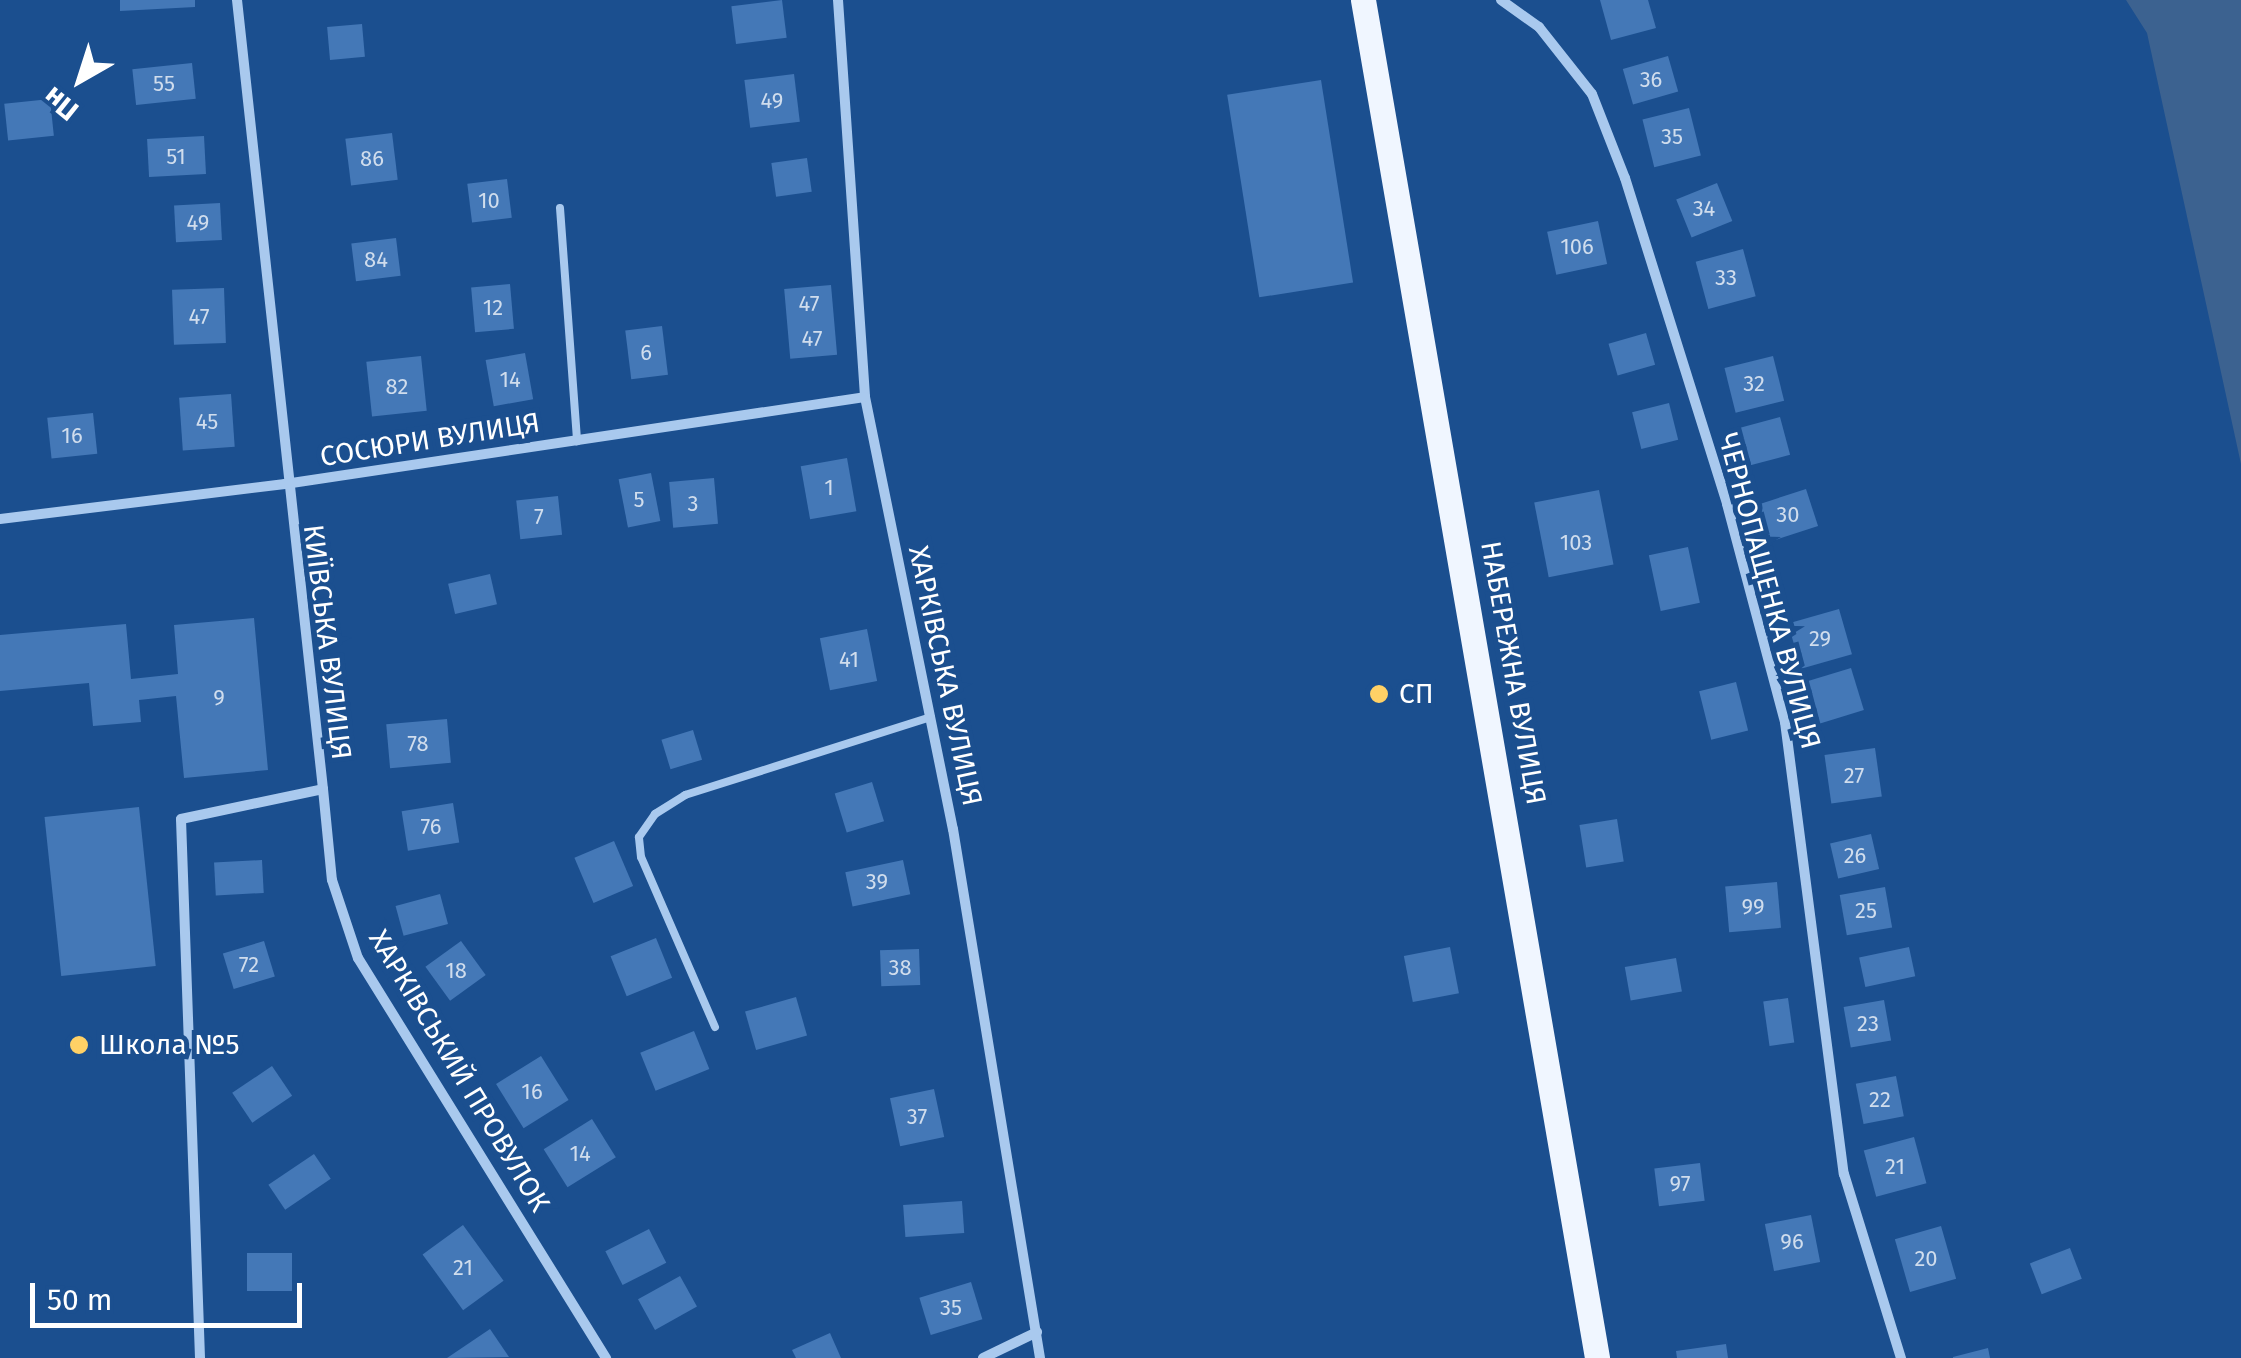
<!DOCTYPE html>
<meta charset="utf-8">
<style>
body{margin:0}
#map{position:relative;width:2241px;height:1358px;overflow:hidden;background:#1b4f8f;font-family:"Fira Sans",sans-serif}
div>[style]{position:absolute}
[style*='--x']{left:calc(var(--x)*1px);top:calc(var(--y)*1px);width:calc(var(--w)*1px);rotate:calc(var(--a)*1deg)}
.water>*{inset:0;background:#3c6290}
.building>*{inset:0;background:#4478b7;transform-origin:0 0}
.service>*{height:8px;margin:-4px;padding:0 4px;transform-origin:4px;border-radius:4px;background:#a9c9ee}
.minor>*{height:10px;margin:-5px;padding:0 5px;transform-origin:5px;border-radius:5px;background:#a9c9ee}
.primary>*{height:25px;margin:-12.5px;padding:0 12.5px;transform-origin:12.5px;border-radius:12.5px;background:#f0f6ff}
.dots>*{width:28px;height:28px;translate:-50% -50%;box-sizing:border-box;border:5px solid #1b4f8f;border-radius:50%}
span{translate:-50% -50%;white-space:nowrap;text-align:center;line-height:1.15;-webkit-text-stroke:10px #1b4f8f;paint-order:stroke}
.number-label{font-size:22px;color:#d0dded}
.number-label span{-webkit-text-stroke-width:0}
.street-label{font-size:28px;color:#fff}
.poi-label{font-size:28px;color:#fff}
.left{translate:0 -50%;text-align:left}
.north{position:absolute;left:30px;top:30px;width:100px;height:100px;-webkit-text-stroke:8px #1b4f8f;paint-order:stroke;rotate:219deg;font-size:28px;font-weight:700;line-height:40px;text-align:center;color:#fff}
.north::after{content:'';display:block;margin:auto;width:35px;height:45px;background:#fff;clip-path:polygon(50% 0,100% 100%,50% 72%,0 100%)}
.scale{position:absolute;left:30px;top:1283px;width:272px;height:45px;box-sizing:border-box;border:5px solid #fff;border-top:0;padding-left:12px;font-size:30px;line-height:35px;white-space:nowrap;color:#fff;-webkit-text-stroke:8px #1b4f8f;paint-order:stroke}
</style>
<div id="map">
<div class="water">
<i style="clip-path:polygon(2126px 0,2241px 0,2241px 464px,2147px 33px)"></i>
</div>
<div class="building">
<i style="clip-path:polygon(120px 0,195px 0,195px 7px,120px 11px)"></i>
<i style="left:782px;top:0;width:38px;height:51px;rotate:83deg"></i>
<i style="clip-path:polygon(1600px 0,1648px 0,1656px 28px,1611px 40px)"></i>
<i style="left:362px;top:24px;width:33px;height:35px;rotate:85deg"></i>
<i style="left:1668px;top:56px;width:37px;height:47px;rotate:74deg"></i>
<i style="left:192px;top:63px;width:36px;height:60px;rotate:84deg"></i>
<i style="left:794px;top:74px;width:48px;height:50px;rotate:83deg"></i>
<i style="left:1321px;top:80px;width:205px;height:95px;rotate:81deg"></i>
<i style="left:50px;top:99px;width:37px;height:46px;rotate:84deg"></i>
<i style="left:1689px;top:108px;width:49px;height:48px;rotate:76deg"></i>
<i style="left:392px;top:133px;width:47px;height:47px;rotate:83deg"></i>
<i style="left:204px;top:136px;width:38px;height:57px;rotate:87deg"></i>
<i style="left:807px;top:158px;width:34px;height:36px;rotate:82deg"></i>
<i style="left:507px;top:179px;width:39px;height:40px;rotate:83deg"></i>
<i style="left:1717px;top:183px;width:41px;height:44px;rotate:68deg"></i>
<i style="left:220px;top:203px;width:37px;height:46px;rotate:87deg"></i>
<i style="left:1598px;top:221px;width:44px;height:52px;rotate:78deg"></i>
<i style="left:396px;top:238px;width:38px;height:45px;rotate:83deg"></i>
<i style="left:1743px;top:249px;width:49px;height:49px;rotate:75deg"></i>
<i style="left:510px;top:284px;width:45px;height:39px;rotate:85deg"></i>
<i style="left:831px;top:285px;width:70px;height:47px;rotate:85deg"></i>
<i style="left:224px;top:288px;width:55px;height:52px;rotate:88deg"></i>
<i style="left:662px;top:326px;width:49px;height:37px;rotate:83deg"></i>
<i style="left:1646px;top:333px;width:33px;height:39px;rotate:74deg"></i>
<i style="left:525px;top:353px;width:47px;height:40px;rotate:80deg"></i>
<i style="left:421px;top:356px;width:55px;height:55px;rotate:84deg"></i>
<i style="left:1773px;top:356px;width:46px;height:50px;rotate:76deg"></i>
<i style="left:231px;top:394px;width:53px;height:52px;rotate:86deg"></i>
<i style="left:1669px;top:403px;width:38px;height:38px;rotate:76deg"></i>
<i style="left:93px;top:413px;width:41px;height:46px;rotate:84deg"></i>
<i style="left:1780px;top:417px;width:39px;height:46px;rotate:75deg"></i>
<i style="left:847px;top:458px;width:54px;height:47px;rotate:80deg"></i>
<i style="left:651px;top:473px;width:49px;height:33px;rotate:79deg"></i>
<i style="left:714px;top:478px;width:46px;height:45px;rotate:85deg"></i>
<i style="left:1806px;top:489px;width:39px;height:50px;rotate:72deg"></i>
<i style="left:1599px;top:490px;width:76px;height:66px;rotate:79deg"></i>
<i style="left:558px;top:496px;width:39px;height:42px;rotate:84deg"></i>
<i style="left:1688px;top:547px;width:57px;height:40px;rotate:78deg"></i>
<i style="left:490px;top:574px;width:31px;height:43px;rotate:77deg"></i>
<i style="left:1839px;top:609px;width:47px;height:53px;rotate:74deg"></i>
<i style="clip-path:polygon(254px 618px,268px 770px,184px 778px,176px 696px,139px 700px,141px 722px,93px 726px,89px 683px,0 691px,0 635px,126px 624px,131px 679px,178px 674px,174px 625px)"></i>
<i style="left:867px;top:629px;width:53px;height:48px;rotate:79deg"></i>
<i style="left:1851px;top:668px;width:44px;height:50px;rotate:73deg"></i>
<i style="left:1736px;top:682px;width:50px;height:38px;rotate:76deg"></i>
<i style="left:447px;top:719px;width:44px;height:61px;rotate:85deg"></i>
<i style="left:693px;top:730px;width:31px;height:33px;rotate:73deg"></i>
<i style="left:1875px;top:748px;width:49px;height:51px;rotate:82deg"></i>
<i style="left:872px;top:782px;width:41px;height:39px;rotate:73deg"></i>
<i style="left:453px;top:803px;width:40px;height:52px;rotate:81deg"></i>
<i style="left:139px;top:807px;width:160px;height:95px;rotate:84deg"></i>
<i style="left:1617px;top:819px;width:43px;height:38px;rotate:81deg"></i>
<i style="left:1871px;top:834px;width:36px;height:42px;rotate:77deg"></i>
<i style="left:614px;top:841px;width:49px;height:43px;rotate:67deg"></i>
<i style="left:262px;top:860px;width:33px;height:48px;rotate:87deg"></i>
<i style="left:903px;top:860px;width:35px;height:59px;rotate:78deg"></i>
<i style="left:1777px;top:882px;width:46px;height:52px;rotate:85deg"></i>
<i style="left:1885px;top:887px;width:41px;height:46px;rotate:80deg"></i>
<i style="left:440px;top:894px;width:31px;height:46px;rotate:75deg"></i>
<i style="left:656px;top:938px;width:43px;height:49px;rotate:68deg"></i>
<i style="left:264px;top:941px;width:37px;height:43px;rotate:73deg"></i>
<i style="left:461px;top:941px;width:42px;height:44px;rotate:54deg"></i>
<i style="left:1450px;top:947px;width:47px;height:47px;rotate:79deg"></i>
<i style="left:1909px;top:947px;width:30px;height:51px;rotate:78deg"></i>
<i style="left:919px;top:949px;width:36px;height:39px;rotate:88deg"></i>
<i style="left:1676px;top:958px;width:34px;height:52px;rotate:80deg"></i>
<i style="left:796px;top:997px;width:40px;height:53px;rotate:74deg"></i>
<i style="left:1788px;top:998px;width:45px;height:25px;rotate:82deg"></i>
<i style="left:1884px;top:1000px;width:41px;height:41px;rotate:80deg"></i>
<i style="left:694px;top:1031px;width:41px;height:58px;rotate:68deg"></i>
<i style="left:541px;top:1056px;width:52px;height:53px;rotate:58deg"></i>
<i style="left:272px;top:1066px;width:36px;height:48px;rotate:56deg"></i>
<i style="left:1896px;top:1076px;width:41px;height:41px;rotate:79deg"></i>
<i style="left:934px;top:1089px;width:49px;height:45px;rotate:78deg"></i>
<i style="left:592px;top:1119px;width:45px;height:57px;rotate:58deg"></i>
<i style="left:1914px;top:1137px;width:48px;height:52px;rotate:75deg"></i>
<i style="left:314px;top:1154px;width:30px;height:55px;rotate:56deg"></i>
<i style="left:1700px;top:1163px;width:38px;height:46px;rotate:83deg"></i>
<i style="left:962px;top:1201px;width:32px;height:59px;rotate:86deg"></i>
<i style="left:1811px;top:1215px;width:48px;height:47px;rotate:79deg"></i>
<i style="left:463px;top:1225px;width:69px;height:50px;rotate:54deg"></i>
<i style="left:1941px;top:1226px;width:55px;height:48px;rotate:74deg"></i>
<i style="left:649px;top:1229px;width:38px;height:49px;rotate:63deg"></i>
<i style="left:2070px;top:1248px;width:33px;height:43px;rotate:69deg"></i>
<i style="left:247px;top:1253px;width:45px;height:38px"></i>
<i style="left:680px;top:1276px;width:35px;height:48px;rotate:61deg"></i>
<i style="left:971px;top:1282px;width:39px;height:54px;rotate:73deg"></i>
<i style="clip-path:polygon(490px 1329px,509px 1357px,447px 1358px)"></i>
<i style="clip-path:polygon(830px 1333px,841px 1358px,796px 1358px,792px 1350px)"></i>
<i style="clip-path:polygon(1726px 1344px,1728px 1358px,1677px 1358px,1676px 1351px)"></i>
<i style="clip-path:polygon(1988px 1348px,1990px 1358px,1953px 1358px,1953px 1357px)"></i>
</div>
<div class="service">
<i style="--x:560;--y:208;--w:234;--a:85.8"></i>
<i style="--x:715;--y:1027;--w:185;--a:-113.5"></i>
<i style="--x:641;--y:857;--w:20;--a:-96"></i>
<i style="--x:639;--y:837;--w:28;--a:-55"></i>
<i style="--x:655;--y:814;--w:36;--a:-32"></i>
<i style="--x:685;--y:795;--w:258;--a:-17.6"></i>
</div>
<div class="minor">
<i style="--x:838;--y:0;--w:398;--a:86.1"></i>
<i style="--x:865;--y:397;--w:441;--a:78.5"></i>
<i style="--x:953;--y:829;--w:536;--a:80.66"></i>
<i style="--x:1501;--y:0;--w:47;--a:35.4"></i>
<i style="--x:1539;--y:27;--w:85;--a:51.7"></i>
<i style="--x:1592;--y:94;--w:90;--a:68.6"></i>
<i style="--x:1625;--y:178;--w:342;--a:72.6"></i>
<i style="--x:1727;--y:504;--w:226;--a:75.1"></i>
<i style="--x:1785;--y:722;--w:456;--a:82.6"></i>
<i style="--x:1844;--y:1174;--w:193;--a:72.8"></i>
<i style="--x:0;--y:519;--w:287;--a:-7"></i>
<i style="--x:285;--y:484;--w:586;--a:-8.53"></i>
<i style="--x:323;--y:789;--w:91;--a:84.4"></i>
<i style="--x:332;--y:880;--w:82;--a:71.6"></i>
<i style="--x:358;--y:958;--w:471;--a:58.2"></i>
<i style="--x:200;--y:1358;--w:539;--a:-92.02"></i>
<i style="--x:181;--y:819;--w:145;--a:-11.9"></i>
<i style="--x:323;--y:789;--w:794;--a:-96.22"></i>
<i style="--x:983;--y:1358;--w:60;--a:-25.7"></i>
</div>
<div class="primary">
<i style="--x:1363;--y:0;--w:1378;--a:80.22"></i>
</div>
<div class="dots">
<i style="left:1379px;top:694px;background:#ffd166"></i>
<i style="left:79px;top:1045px;background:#ffd166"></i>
</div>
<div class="number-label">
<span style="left:1651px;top:80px">36</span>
<span style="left:164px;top:84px">55</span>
<span style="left:772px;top:101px">49</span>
<span style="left:1672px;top:137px">35</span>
<span style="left:176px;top:157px">51</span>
<span style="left:372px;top:159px">86</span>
<span style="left:489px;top:201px">10</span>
<span style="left:1704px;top:209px">34</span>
<span style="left:198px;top:223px">49</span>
<span style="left:1577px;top:247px">106</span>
<span style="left:376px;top:260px">84</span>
<span style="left:1726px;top:278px">33</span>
<span style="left:809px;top:304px">47</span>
<span style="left:493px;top:308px">12</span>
<span style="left:199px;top:317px">47</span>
<span style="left:812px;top:339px">47</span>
<span style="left:646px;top:353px">6</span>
<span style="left:510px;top:380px">14</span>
<span style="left:1754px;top:384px">32</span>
<span style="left:397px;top:387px">82</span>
<span style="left:207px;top:422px">45</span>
<span style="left:72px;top:436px">16</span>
<span style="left:829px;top:488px">1</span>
<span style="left:639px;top:500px">5</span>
<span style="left:693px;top:504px">3</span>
<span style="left:1788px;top:515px">30</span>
<span style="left:539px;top:517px">7</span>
<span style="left:1576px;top:543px">103</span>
<span style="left:1820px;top:639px">29</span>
<span style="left:849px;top:660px">41</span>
<span style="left:219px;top:698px">9</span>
<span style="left:418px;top:744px">78</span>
<span style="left:1854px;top:776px">27</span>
<span style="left:431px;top:827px">76</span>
<span style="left:1855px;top:856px">26</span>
<span style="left:877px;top:882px">39</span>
<span style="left:1753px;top:907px">99</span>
<span style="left:1866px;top:911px">25</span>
<span style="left:249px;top:965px">72</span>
<span style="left:900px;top:968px">38</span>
<span style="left:456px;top:971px">18</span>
<span style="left:1868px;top:1024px">23</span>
<span style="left:532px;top:1092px">16</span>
<span style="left:1880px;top:1100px">22</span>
<span style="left:917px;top:1117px">37</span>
<span style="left:580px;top:1154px">14</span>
<span style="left:1895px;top:1167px">21</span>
<span style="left:1680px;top:1184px">97</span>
<span style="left:1792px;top:1242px">96</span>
<span style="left:1926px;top:1259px">20</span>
<span style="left:463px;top:1268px">21</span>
<span style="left:951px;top:1308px">35</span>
</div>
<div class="street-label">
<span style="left:430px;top:440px;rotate:-9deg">СОСЮРИ ВУЛИЦЯ</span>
<span style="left:1769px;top:591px;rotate:75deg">ЧЕРНОПАЩЕНКА ВУЛИЦЯ</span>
<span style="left:327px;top:642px;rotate:83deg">КИЇВСЬКА ВУЛИЦЯ</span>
<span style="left:1513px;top:673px;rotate:80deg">НАБЕРЕЖНА ВУЛИЦЯ</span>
<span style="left:945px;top:676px;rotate:78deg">ХАРКІВСЬКА ВУЛИЦЯ</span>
<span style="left:459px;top:1071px;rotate:59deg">ХАРКІВСЬКИЙ ПРОВУЛОК</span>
</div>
<div class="poi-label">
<span class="left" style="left:1399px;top:694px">СП</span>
<span class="left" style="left:99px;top:1045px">Школа №5</span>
</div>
<div class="north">Пн</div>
<div class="scale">50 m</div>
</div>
